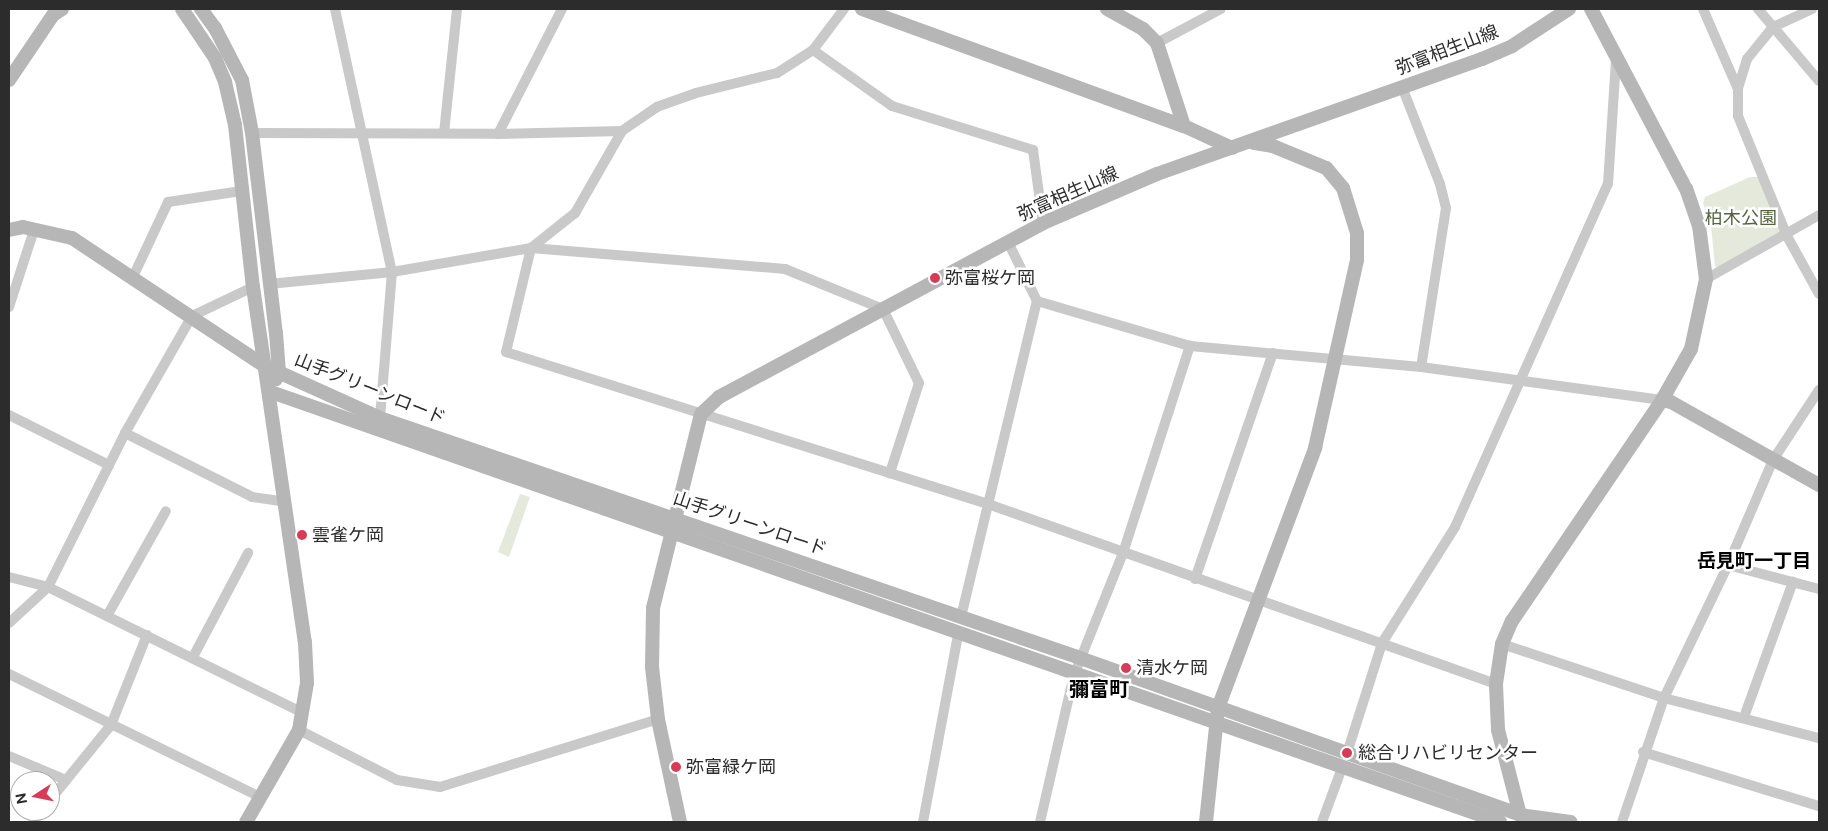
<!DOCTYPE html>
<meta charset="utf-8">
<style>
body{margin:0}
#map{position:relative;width:1828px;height:831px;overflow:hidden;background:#fff;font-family:"Public Sans","Noto Sans JP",sans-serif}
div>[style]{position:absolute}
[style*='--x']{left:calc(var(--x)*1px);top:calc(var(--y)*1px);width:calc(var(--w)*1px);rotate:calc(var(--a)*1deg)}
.green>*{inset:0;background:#e4e9db}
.street>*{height:10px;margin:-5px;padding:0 5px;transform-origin:5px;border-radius:5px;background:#c9c9c9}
.secondary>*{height:14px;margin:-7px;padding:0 7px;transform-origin:7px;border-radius:7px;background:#b6b6b6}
.dots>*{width:14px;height:14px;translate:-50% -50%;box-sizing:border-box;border:2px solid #fff;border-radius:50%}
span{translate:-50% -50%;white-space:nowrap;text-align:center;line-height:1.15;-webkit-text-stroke:5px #fff;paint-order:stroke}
.street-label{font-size:18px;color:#2c2c2c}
.park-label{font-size:18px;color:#53643e}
.poi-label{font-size:18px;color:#2c2c2c}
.left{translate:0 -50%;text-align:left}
.neighbourhood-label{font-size:19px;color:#000;font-weight:700}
.quarter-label{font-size:20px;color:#000;font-weight:700}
.frame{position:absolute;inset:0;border:10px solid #2c2c2c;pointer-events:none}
.north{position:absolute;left:10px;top:771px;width:50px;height:50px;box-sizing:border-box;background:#fff;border:1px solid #ababab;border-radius:50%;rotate:259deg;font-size:14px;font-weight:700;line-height:20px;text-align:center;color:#2c2c2c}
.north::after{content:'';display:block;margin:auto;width:18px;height:22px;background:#d63c56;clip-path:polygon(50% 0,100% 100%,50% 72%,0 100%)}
</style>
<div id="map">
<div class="green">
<i style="clip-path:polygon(1750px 177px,1758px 177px,1781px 230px,1778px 238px,1719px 270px,1715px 266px,1711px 226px,1703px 203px,1705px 197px)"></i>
<i style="clip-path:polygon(520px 494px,530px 497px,509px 557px,498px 552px)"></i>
</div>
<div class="street">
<i style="--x:335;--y:9;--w:269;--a:77.8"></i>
<i style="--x:392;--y:272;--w:146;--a:94.7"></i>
<i style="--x:844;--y:9;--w:51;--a:127.1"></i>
<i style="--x:813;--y:50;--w:43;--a:147.4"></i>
<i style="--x:777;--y:73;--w:83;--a:166.1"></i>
<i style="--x:696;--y:93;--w:41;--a:160.3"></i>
<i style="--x:657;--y:107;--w:42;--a:145.6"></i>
<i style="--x:622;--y:131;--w:95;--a:119.8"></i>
<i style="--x:575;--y:213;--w:56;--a:141.5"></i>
<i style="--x:531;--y:248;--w:107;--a:103.5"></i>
<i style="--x:506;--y:352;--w:505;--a:17.5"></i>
<i style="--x:988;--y:504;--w:539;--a:19.51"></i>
<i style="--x:1703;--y:9;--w:87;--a:66.4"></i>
<i style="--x:1758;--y:9;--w:94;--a:49.7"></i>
<i style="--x:1812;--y:9;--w:43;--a:155.2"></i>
<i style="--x:1773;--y:27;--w:41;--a:129.1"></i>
<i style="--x:1747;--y:59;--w:31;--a:107"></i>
<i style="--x:1738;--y:89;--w:27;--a:90"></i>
<i style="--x:1738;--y:116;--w:130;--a:67.8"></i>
<i style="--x:1787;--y:236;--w:66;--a:61.1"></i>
<i style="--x:1157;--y:43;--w:72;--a:-28"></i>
<i style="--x:813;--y:50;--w:97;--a:35.3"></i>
<i style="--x:892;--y:106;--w:148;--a:17.3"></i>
<i style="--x:1033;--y:150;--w:74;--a:82.2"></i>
<i style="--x:1402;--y:87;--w:104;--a:68.6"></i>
<i style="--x:1440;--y:184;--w:25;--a:76"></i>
<i style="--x:1446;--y:208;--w:161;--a:98.9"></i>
<i style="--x:252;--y:133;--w:246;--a:0.2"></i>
<i style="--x:498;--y:134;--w:140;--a:-62.9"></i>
<i style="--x:444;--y:133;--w:125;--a:-84"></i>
<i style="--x:498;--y:134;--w:124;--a:-1.4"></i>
<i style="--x:132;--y:279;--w:85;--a:-64.9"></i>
<i style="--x:168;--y:202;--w:74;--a:-8.6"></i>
<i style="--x:1706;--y:279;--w:130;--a:-29.5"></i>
<i style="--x:269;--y:284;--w:124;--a:-5.6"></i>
<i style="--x:392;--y:272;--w:141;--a:-9.8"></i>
<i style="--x:531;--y:248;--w:255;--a:4.7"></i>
<i style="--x:785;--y:269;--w:106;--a:22.2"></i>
<i style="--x:883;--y:309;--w:82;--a:64.1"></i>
<i style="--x:919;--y:383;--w:95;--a:107.9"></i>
<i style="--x:1037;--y:301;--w:159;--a:16.4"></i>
<i style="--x:1190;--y:346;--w:232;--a:5.2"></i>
<i style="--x:1421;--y:367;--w:243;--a:7.8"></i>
<i style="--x:9;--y:307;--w:81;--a:-72"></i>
<i style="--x:9;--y:415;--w:112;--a:26.6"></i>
<i style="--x:125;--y:433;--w:142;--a:26.7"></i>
<i style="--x:252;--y:497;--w:34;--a:8"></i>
<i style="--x:1728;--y:565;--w:94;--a:14.8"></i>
<i style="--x:9;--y:577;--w:40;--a:14.4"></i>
<i style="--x:48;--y:587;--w:284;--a:26.3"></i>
<i style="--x:1195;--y:579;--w:239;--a:-71"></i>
<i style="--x:107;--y:616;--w:120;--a:-60.7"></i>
<i style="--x:961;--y:617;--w:325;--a:-76.5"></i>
<i style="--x:1037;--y:301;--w:66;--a:-116.2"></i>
<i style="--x:9;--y:623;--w:53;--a:-42.7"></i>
<i style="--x:48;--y:587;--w:172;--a:-63.4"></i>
<i style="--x:125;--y:433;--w:135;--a:-60.2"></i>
<i style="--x:192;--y:316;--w:68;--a:-25.4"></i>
<i style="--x:1502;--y:644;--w:171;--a:18.4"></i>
<i style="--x:1664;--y:698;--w:160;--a:14.5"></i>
<i style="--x:193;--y:657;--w:118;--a:-62.1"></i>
<i style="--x:9;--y:674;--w:280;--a:26.1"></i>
<i style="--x:1744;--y:717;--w:144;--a:-70.1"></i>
<i style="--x:299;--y:730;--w:110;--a:27"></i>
<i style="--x:397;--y:780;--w:44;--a:9.2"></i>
<i style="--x:440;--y:787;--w:228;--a:-17.3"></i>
<i style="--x:1643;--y:752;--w:184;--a:17.1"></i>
<i style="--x:1347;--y:753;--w:115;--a:-72.3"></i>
<i style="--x:1382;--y:643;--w:137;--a:-57.8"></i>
<i style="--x:1455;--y:527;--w:376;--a:-66"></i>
<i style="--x:1608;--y:184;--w:124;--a:-86.3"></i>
<i style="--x:9;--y:756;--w:62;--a:22.8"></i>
<i style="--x:50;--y:800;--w:97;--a:-50.9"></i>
<i style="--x:111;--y:725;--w:97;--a:-68.2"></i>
<i style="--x:33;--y:822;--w:14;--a:-51"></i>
<i style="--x:923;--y:822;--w:190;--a:-79.4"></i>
<i style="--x:1040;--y:822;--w:151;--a:-77"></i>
<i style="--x:1074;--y:675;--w:131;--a:-68.1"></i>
<i style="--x:1123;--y:553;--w:218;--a:-72.1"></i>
<i style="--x:1322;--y:822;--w:58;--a:-69.7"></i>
<i style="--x:1622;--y:822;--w:131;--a:-71.3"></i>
<i style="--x:1664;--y:698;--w:148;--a:-64.3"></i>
<i style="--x:1728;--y:565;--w:114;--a:-66.8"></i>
<i style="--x:1773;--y:460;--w:84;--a:-56.7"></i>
</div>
<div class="secondary">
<i style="--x:182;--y:9;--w:59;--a:56"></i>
<i style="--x:215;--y:58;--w:26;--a:67"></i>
<i style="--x:225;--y:82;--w:44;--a:76.9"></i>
<i style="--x:235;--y:125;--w:163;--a:83.7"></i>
<i style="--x:253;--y:287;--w:359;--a:81.7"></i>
<i style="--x:305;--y:642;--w:41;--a:87.2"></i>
<i style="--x:307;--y:683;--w:48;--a:99.7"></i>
<i style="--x:299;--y:730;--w:106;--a:119.9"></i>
<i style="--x:201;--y:9;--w:24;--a:54"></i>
<i style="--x:215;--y:28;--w:59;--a:62.6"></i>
<i style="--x:242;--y:80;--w:54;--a:79.3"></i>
<i style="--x:252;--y:133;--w:201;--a:83.2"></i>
<i style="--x:276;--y:333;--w:40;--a:85.7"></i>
<i style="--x:279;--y:373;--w:7;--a:117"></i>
<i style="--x:862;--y:9;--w:343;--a:20"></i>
<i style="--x:1107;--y:9;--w:41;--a:29.1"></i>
<i style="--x:1143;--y:29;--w:20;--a:45"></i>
<i style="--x:1157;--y:43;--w:87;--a:72"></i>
<i style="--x:1184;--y:126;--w:53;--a:24.6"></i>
<i style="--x:9;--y:80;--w:78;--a:-55.9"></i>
<i style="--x:53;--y:15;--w:11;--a:-34"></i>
<i style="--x:9;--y:230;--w:14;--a:-12"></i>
<i style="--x:23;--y:227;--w:50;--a:12.7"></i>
<i style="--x:72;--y:238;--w:232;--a:33.6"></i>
<i style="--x:265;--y:366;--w:126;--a:24.3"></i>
<i style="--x:380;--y:418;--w:740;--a:18.92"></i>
<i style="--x:1080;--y:658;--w:467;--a:19.6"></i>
<i style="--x:1520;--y:815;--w:51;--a:7.8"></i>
<i style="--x:271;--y:392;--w:1302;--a:19.28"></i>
<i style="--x:1662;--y:400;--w:9;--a:13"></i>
<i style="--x:1671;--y:402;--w:170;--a:29.3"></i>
<i style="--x:1524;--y:819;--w:6;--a:-135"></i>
<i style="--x:1520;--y:815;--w:88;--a:-104.5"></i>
<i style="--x:1498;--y:730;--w:46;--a:-92.5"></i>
<i style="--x:1496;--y:684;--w:40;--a:-81.5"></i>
<i style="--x:1502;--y:644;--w:25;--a:-67"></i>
<i style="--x:1512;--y:621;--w:267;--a:-55.8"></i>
<i style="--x:1662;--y:400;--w:59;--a:-60.4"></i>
<i style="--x:1691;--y:349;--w:72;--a:-77.9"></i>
<i style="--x:1706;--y:279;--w:53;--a:-97.5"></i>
<i style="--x:1699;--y:226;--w:39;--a:-109"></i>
<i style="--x:1686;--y:189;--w:204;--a:-117.8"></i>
<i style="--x:680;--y:822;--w:105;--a:-102.1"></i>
<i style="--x:658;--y:719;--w:52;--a:-96.6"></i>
<i style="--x:652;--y:667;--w:59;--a:-89"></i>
<i style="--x:653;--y:608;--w:200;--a:-76.1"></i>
<i style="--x:701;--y:414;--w:25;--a:-43"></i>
<i style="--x:719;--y:397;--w:368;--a:-28.2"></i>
<i style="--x:1043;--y:223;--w:124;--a:-23.3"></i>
<i style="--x:1157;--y:174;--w:345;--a:-19.5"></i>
<i style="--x:1482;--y:59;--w:33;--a:-23"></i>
<i style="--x:1512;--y:46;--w:68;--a:-33"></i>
<i style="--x:1206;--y:822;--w:115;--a:-84"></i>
<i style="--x:1218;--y:708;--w:278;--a:-69.5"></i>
<i style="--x:1315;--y:448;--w:193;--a:-77.4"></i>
<i style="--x:1357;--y:260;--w:27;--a:-90"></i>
<i style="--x:1357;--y:233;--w:47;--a:-107.3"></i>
<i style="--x:1343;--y:188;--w:26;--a:-130"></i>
<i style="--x:1326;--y:168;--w:57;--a:-157.5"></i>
<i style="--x:1273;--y:146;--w:20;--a:-171"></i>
</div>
<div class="dots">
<i style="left:935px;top:278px;background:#d63c56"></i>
<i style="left:302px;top:535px;background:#d63c56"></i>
<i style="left:1126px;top:668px;background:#d63c56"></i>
<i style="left:1347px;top:753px;background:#d63c56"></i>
<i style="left:676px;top:767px;background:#d63c56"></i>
</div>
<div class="street-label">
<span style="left:1447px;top:50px;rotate:-21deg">弥富相生山線</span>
<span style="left:1068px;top:194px;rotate:-24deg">弥富相生山線</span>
<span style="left:370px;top:389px;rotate:22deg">山手グリーンロード</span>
<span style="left:750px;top:524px;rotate:19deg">山手グリーンロード</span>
</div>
<div class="park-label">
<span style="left:1741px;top:218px">柏木公園</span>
</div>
<div class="poi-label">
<span class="left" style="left:945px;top:278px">弥富桜ケ岡</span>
<span class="left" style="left:312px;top:535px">雲雀ケ岡</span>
<span class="left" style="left:1136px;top:668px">清水ケ岡</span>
<span class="left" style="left:1358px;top:753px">総合リハビリセンター</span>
<span class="left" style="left:686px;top:767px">弥富緑ケ岡</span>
</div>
<div class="neighbourhood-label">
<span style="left:1754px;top:561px">岳見町一丁目</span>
</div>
<div class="quarter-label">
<span style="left:1099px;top:689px">彌富町</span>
</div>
<div class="frame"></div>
<div class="north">N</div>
</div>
